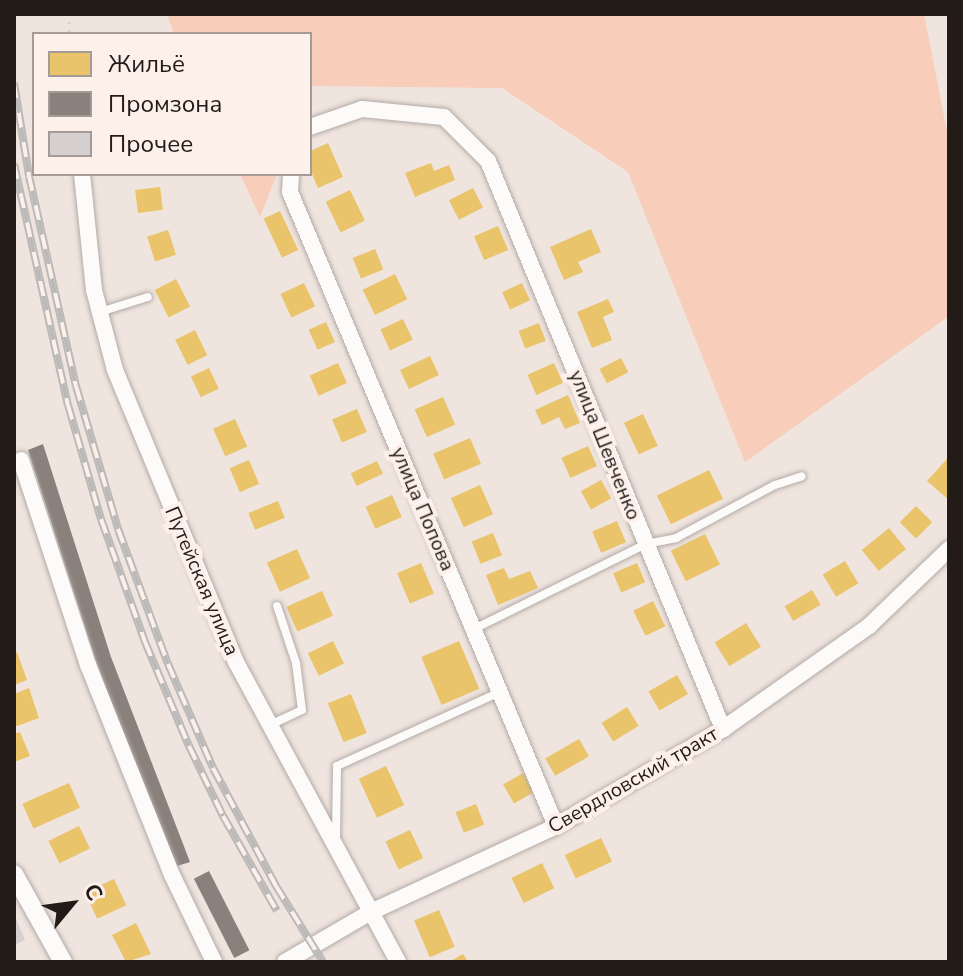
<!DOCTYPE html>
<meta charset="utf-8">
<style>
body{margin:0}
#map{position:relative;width:963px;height:976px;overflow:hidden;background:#efe4de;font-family:"Nunito Sans",sans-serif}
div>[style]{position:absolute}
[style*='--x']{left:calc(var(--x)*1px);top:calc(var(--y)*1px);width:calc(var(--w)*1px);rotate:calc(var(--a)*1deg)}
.green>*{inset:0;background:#f8cdb9}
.homes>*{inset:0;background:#e9c46a;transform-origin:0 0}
.industry>*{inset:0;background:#8a817c;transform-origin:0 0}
.building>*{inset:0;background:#d6d0d0}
.path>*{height:3px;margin-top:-1.5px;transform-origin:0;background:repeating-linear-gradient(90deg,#d6d3d1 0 2px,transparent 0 8px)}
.roads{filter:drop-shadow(0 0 2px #b3aaa6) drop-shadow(0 0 2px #b3aaa6)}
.service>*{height:8px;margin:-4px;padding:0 4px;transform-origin:4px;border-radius:4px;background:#fdfbfa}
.minor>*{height:16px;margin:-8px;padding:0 8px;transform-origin:8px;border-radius:8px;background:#fdfbfa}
.tertiary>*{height:18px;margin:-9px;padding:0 9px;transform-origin:9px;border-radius:9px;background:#fdfbfa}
.rail>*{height:8px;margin-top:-4px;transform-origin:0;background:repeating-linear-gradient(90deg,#fdf0ea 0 15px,#bcbab8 0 30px);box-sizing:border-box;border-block:2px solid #bcbab8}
span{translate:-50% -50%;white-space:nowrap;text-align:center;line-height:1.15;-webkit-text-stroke:8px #fdf0ea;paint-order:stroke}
.street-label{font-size:20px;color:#221b17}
.frame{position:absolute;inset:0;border:16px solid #221b17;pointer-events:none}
.legend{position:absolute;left:32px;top:32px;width:280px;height:144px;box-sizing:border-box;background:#fdf0ea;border:2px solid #a59b96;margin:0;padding:10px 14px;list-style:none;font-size:24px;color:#221b17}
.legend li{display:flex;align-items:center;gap:16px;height:40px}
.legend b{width:40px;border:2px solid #a59b96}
.north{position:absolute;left:32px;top:864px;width:80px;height:80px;-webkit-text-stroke:6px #fdf0ea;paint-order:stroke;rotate:61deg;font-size:22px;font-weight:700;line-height:32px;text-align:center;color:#221b17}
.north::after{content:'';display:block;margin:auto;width:28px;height:36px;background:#221b17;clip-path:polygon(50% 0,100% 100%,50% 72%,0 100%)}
</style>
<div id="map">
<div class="green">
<i style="clip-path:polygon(167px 14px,924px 14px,949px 142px,949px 316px,745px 462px,628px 172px,502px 88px,310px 86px,310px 34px,174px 34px)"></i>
<i style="clip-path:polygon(240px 174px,277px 174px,260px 217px)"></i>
</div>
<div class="homes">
<i style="clip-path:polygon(328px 143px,343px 177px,318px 188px,310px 169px,310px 151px)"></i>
<i style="clip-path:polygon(431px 163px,434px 171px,449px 165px,455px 180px,415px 197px,405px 173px)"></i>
<i style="left:160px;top:187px;width:23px;height:25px;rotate:83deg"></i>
<i style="left:473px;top:188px;width:22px;height:27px;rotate:63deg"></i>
<i style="left:350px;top:190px;width:34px;height:27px;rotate:64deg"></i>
<i style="left:280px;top:211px;width:43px;height:18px;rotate:65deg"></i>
<i style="left:498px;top:226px;width:26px;height:26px;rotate:67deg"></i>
<i style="clip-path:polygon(591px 229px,601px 252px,578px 262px,583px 272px,564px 280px,550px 247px)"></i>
<i style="left:168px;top:230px;width:26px;height:22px;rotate:72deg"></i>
<i style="left:375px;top:249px;width:22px;height:24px;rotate:68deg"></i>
<i style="left:395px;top:274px;width:28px;height:36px;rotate:64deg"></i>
<i style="left:176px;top:279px;width:31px;height:24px;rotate:63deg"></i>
<i style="left:304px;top:283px;width:26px;height:26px;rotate:65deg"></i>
<i style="left:522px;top:283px;width:19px;height:22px;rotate:65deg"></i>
<i style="clip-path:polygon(608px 299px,614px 312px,603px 317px,612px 340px,592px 348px,577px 312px)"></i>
<i style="left:403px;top:319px;width:23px;height:25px;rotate:65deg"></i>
<i style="left:326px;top:322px;width:22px;height:19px;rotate:66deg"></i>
<i style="left:539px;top:323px;width:19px;height:22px;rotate:69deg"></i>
<i style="left:195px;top:330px;width:28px;height:22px;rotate:64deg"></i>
<i style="left:430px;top:356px;width:21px;height:33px;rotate:65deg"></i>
<i style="left:621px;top:358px;width:16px;height:24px;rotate:63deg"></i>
<i style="left:338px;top:363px;width:22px;height:31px;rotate:66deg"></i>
<i style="left:554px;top:363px;width:22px;height:29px;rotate:66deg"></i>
<i style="left:209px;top:368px;width:23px;height:20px;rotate:65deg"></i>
<i style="clip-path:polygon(568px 395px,580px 423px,565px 429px,559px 417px,542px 425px,535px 410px)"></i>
<i style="left:443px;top:397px;width:30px;height:31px;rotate:66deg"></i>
<i style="left:357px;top:409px;width:25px;height:27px;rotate:67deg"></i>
<i style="left:643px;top:414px;width:35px;height:21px;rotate:65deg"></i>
<i style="left:235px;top:419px;width:30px;height:24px;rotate:66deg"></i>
<i style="left:470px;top:438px;width:28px;height:40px;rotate:67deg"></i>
<i style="left:588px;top:446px;width:22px;height:29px;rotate:66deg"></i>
<i style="clip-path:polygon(947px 459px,949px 461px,949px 500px,927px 481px)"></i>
<i style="left:249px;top:460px;width:26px;height:21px;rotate:67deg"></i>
<i style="left:377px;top:461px;width:14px;height:29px;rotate:65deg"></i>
<i style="left:709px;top:470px;width:32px;height:58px;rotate:64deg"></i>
<i style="left:601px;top:480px;width:21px;height:23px;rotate:61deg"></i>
<i style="left:480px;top:485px;width:32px;height:32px;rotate:66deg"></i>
<i style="left:392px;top:495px;width:24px;height:29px;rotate:66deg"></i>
<i style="left:278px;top:501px;width:18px;height:32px;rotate:68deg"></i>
<i style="left:916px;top:506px;width:23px;height:23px;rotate:45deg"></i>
<i style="left:617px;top:521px;width:23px;height:27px;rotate:67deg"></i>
<i style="left:889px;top:528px;width:27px;height:35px;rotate:51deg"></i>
<i style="left:493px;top:533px;width:24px;height:23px;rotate:68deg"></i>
<i style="left:705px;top:534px;width:34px;height:38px;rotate:64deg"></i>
<i style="left:297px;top:549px;width:32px;height:33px;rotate:66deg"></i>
<i style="left:845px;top:561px;width:26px;height:26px;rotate:59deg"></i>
<i style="left:421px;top:563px;width:33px;height:26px;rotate:67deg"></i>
<i style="left:637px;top:563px;width:21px;height:26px;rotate:67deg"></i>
<i style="clip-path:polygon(504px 568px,509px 579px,530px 571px,538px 588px,498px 605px,486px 575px)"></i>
<i style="left:812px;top:590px;width:17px;height:32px;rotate:59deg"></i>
<i style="left:322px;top:591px;width:27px;height:39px;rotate:66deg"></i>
<i style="left:653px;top:601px;width:28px;height:22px;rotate:64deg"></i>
<i style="left:746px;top:623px;width:28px;height:37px;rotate:58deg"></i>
<i style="left:333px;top:641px;width:25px;height:28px;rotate:64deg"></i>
<i style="left:459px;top:641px;width:52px;height:41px;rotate:67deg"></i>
<i style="clip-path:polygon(17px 652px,27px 680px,14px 685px,14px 653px)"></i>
<i style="left:677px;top:675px;width:22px;height:33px;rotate:60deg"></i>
<i style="clip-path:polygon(29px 688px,39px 718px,14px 727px,14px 694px)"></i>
<i style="left:351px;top:694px;width:42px;height:25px;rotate:68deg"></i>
<i style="left:627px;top:707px;width:22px;height:30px;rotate:58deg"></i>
<i style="clip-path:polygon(20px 732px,30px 756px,14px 762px,14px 734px)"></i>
<i style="left:579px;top:739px;width:20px;height:39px;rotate:60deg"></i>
<i style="left:386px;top:766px;width:43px;height:30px;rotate:65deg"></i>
<i style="left:523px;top:773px;width:22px;height:23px;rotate:60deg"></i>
<i style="left:69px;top:783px;width:27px;height:51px;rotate:66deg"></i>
<i style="left:476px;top:804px;width:22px;height:22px;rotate:68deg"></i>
<i style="left:79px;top:826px;width:25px;height:34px;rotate:64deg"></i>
<i style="left:410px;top:830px;width:31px;height:27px;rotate:65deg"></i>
<i style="left:601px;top:838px;width:26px;height:40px;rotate:65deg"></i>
<i style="left:542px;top:863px;width:28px;height:34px;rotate:64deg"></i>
<i style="left:114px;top:879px;width:29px;height:32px;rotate:65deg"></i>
<i style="left:439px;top:910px;width:40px;height:27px;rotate:67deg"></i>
<i style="clip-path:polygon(136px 923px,151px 954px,126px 962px,112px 935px)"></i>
<i style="clip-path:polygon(463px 954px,468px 962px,449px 962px)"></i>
</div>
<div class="industry">
<i style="clip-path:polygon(43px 444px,111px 657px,190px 862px,174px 867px,96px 661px,28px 450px)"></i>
<i style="left:209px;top:871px;width:89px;height:17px;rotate:63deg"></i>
</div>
<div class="building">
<i style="clip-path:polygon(14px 914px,25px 940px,14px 945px)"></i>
</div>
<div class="path">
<i style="--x:69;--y:14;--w:20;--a:90"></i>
</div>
<div class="roads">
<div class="service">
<i style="--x:100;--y:312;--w:50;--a:-17.4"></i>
<i style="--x:474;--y:629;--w:192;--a:-26.3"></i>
<i style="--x:646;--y:544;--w:31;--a:-11"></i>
<i style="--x:676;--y:538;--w:112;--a:-28.2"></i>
<i style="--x:775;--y:485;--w:28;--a:-18"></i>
<i style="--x:270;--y:725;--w:35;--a:-25"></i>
<i style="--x:302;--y:710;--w:47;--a:-97.3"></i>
<i style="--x:296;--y:663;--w:60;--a:-108.4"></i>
<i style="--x:336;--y:838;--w:72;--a:-89.2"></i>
<i style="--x:337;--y:766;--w:179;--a:-24.4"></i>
</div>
<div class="minor">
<i style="--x:310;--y:127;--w:55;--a:-19.1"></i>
<i style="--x:362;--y:109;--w:82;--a:5.6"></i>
<i style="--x:444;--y:117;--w:62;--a:45"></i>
<i style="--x:488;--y:161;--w:615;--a:67.52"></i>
<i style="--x:82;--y:174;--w:117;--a:84.1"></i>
<i style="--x:94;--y:290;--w:83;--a:75.3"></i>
<i style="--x:115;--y:370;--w:316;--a:67.5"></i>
<i style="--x:236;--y:662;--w:341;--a:61.6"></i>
<i style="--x:291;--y:174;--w:18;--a:93"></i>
<i style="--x:290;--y:192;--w:688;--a:67.24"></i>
<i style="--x:21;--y:460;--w:216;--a:71.9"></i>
<i style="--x:88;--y:665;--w:226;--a:68.2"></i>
<i style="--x:172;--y:875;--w:97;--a:64.2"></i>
<i style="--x:285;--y:962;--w:97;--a:-30.3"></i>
<i style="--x:369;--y:913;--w:206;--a:-24.9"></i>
<i style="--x:556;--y:826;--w:193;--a:-30.1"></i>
<i style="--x:723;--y:729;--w:179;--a:-35.2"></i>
<i style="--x:869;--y:626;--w:111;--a:-43.9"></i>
</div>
<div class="tertiary">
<i style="--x:14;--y:874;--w:101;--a:60.9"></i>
</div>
</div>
<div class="rail">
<i style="--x:14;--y:83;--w:94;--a:80.8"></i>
<i style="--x:29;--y:176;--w:215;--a:77.4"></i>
<i style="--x:76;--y:386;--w:149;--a:73.6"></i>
<i style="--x:118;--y:529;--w:144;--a:69.7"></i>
<i style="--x:168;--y:664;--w:113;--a:66.6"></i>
<i style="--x:213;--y:768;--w:134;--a:61.9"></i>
<i style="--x:276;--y:886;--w:89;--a:58.3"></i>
<i style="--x:14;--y:164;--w:247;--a:77.4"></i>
<i style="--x:68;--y:405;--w:119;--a:73.9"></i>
<i style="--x:101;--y:519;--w:131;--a:70.3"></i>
<i style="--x:145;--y:642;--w:113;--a:67.1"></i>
<i style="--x:189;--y:746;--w:78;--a:64.1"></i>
<i style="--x:223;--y:816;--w:109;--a:60.4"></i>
</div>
<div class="street-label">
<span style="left:605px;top:445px;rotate:68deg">улица Шевченко</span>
<span style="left:423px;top:509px;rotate:67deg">улица Попова</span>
<span style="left:202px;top:581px;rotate:67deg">Путейская улица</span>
<span style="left:633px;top:780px;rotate:-30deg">Свердловский тракт</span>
</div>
<div class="frame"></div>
<ul class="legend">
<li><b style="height:22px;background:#e9c46a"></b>Жильё</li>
<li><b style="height:22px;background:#8a817c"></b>Промзона</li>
<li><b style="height:22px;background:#d6d0d0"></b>Прочее</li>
</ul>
<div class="north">С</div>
</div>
